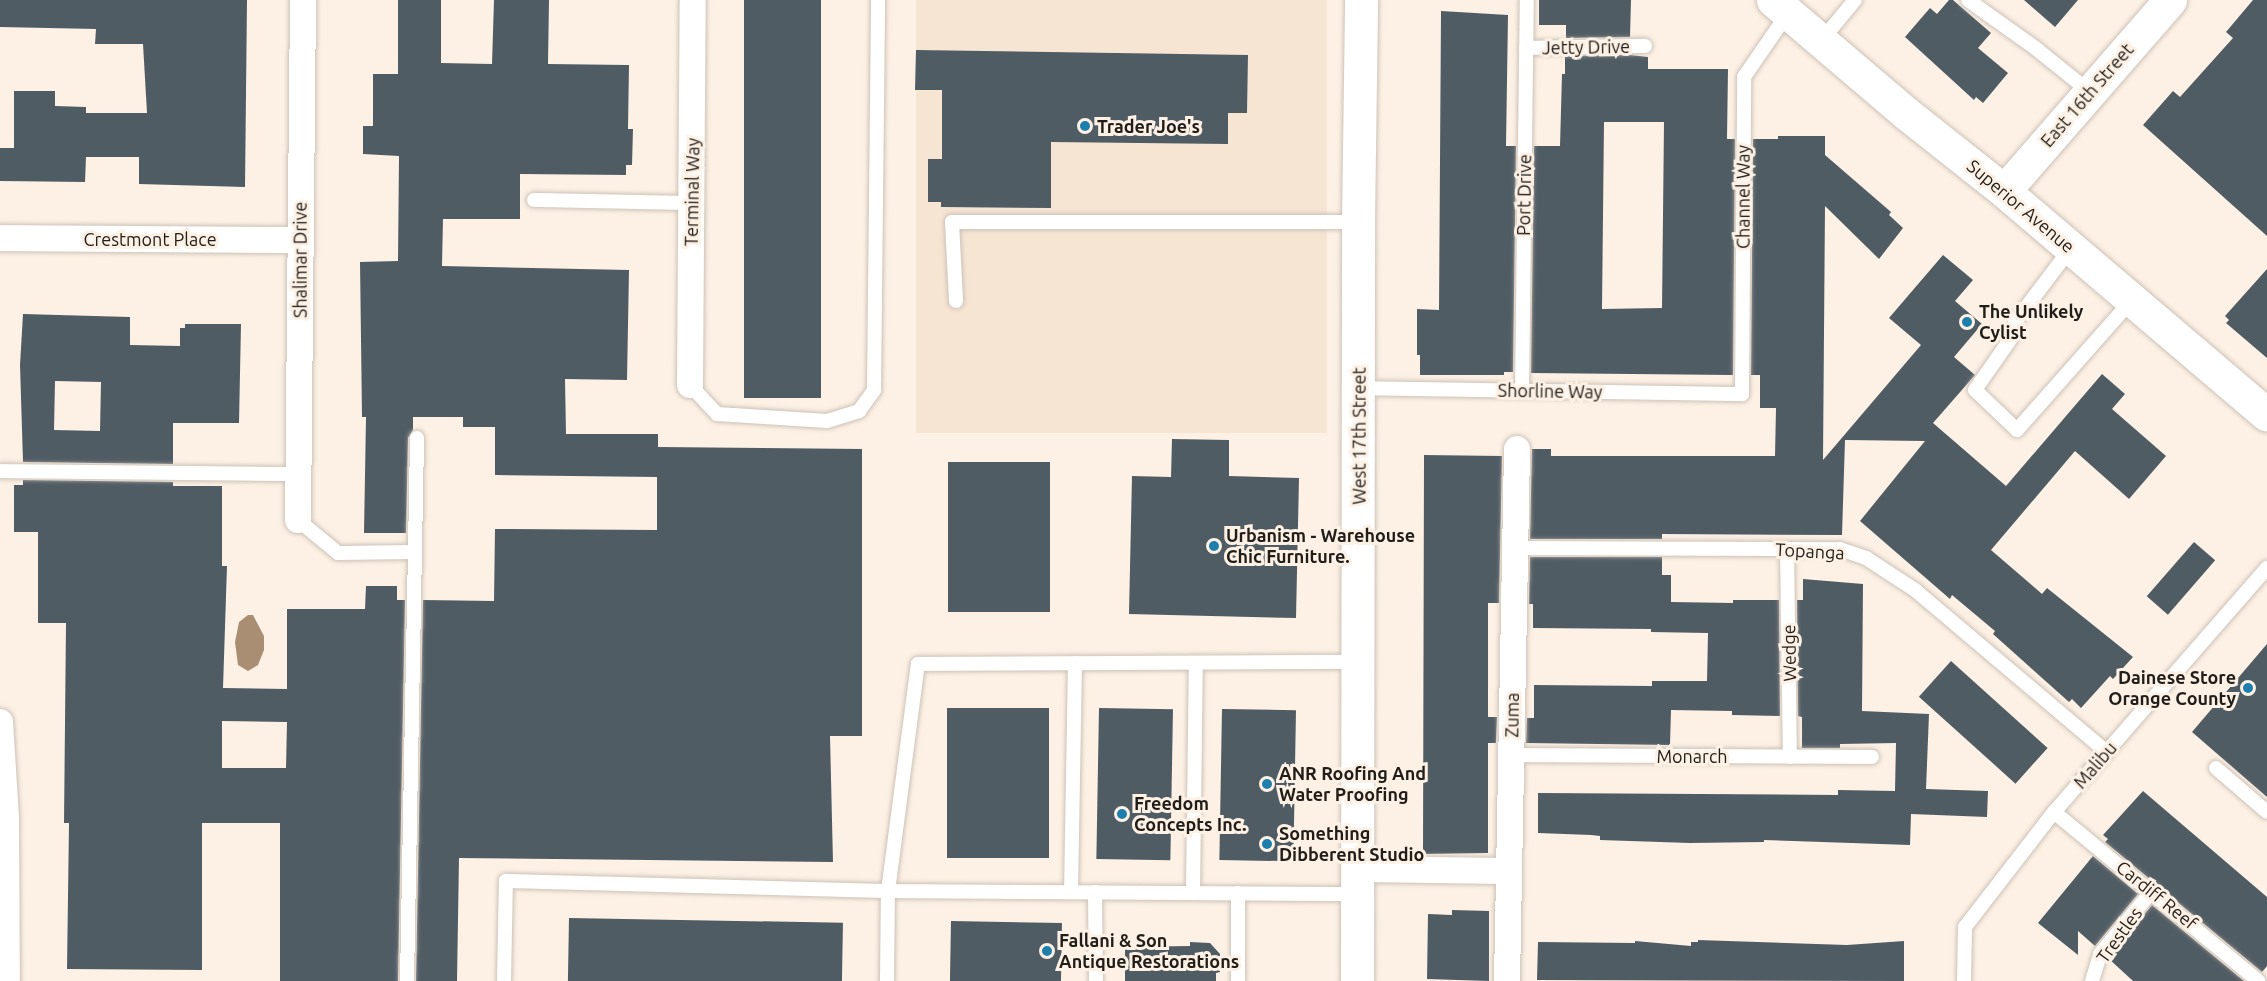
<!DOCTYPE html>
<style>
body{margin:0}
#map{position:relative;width:2267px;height:981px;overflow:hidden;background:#fdf1e5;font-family:Ubuntu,sans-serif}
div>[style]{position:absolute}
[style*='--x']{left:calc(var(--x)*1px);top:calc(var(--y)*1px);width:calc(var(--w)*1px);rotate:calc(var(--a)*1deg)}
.built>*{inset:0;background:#f7e5d4;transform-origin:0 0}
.water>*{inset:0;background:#aa8e73}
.building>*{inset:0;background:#505c64;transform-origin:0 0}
.roads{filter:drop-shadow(0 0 2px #cdc2b7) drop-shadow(0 0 2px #cdc2b7)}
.lane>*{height:14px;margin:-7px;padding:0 7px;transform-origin:7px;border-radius:7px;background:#fff}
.street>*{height:26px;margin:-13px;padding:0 13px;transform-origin:13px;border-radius:13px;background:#fff}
.secondary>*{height:33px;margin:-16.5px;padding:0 16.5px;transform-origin:16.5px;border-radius:16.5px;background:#fff}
.dots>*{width:16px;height:16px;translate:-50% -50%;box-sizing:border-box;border:3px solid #fdf1e5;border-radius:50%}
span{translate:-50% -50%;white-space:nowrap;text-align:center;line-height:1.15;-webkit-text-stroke:6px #fdf1e5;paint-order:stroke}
.street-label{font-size:18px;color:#211d19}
.poi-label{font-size:18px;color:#211d19;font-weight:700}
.left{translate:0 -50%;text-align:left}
.right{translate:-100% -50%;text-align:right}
</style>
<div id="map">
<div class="built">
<i style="left:916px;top:0;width:411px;height:433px"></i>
</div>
<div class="water">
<i style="clip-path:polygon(248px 615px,253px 615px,264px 636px,264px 650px,258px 665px,248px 671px,238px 665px,235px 642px,239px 622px)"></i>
</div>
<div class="building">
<i style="clip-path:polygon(0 0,247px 0,245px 187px,139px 184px,139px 157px,86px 157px,85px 182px,0 181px,0 148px,14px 148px,14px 91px,55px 91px,55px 106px,86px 107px,86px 113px,147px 113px,143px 44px,95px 44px,96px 29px,0 27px)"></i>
<i style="clip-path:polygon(398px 0,441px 0,441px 63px,492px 64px,494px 0,549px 0,548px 64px,629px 65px,628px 129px,633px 129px,632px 165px,626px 165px,626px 175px,520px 174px,520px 219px,443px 219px,442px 266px,629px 270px,627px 380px,565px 379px,566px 434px,658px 434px,658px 447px,862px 449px,862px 736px,830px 736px,833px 862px,459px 858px,457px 981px,416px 981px,423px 600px,494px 601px,495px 529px,657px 530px,657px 477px,495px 475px,495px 427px,463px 427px,463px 417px,413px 417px,413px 430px,408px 438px,406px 533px,364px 533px,366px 417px,362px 417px,360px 262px,398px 261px,399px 156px,363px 154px,363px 126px,373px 126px,373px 74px,398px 74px)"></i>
<i style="left:744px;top:0;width:77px;height:398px"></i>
<i style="clip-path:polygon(1539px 0,1631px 0,1630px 37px,1566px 38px,1566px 25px,1539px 25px)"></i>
<i style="clip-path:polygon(1949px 0,1953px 0,1991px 33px,1978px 48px,2008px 73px,1983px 103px,1976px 97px,1974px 100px,1905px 37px,1930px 8px,1937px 14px)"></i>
<i style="clip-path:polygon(2024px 0,2078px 0,2055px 27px)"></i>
<i style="clip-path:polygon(2253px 0,2267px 0,2267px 236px,2143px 125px,2173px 91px,2180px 97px,2233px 38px,2226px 32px)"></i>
<i style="clip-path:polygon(1441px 11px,1508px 15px,1506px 146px,1516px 146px,1513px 372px,1504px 372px,1504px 375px,1420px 375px,1420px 355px,1417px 355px,1417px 309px,1439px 310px)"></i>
<i style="clip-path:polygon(916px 50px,1248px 55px,1247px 113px,1228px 113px,1228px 144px,1051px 142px,1051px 208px,941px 207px,941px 202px,928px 202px,928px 159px,942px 159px,942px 90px,915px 90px)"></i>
<i style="clip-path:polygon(evenodd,1630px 55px,1648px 57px,1648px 69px,1728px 69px,1727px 139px,1735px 139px,1733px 375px,1531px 373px,1534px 146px,1560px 146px,1562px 74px,1565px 74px,1565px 56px,1630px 55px,1604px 122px,1664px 122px,1662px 308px,1602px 309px,1604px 122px)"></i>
<i style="clip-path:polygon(1778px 136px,1825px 136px,1825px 155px,1891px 212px,1889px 215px,1903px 228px,1879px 259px,1825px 206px,1823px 460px,1921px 345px,1889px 318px,1943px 255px,1973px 280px,1955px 301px,1982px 324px,1954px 357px,1975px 375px,1933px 423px,2006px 486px,2102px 374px,2125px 394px,2112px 409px,2166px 456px,2129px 499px,2075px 451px,1991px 550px,2042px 594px,2047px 588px,2133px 657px,2113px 679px,2110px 676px,2081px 708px,2072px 699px,2069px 702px,2022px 660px,1993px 634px,1995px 631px,1952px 595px,1950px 599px,1860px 521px,1925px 441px,1845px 440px,1842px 535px,1662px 534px,1662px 539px,1530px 539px,1532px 449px,1551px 449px,1551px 456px,1775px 456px,1776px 408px,1760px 408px,1760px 375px,1751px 375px,1753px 139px,1778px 139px)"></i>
<i style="clip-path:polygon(2267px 269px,2267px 358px,2226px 323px,2229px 320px,2225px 316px)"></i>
<i style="clip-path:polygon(evenodd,23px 314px,130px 317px,130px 345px,180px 346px,180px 328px,185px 328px,185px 324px,241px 324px,239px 423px,173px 423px,173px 464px,23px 462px,20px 365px,23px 314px,55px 381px,101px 382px,100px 431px,54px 430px,55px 381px)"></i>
<i style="clip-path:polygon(1172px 439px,1229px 440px,1229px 476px,1299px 478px,1296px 618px,1129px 614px,1132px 476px,1171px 477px)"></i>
<i style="clip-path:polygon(1424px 455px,1502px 456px,1499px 603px,1488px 603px,1488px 717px,1497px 717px,1496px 743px,1488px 743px,1488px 853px,1423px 854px)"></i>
<i style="left:948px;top:462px;width:102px;height:150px"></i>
<i style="clip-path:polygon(evenodd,23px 480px,173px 482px,173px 486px,222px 486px,222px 566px,227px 566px,223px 688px,287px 689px,287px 609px,365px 609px,366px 586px,397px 586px,397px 600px,405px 600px,398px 981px,280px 981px,280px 823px,202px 823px,202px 970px,67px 969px,69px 823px,64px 823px,66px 623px,38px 623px,38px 532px,14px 532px,14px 485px,23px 485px,23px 480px,222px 721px,287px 722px,286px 768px,222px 768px,222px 721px)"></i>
<i style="left:2194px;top:542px;width:28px;height:72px;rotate:41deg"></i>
<i style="clip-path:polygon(1530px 557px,1662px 557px,1662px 575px,1671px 575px,1671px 602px,1733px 603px,1733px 600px,1779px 600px,1780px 716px,1732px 715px,1732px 711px,1671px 710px,1670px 745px,1526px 743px,1527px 718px,1534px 718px,1534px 685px,1652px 686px,1652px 681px,1707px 681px,1708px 633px,1651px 632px,1651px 629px,1533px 628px,1533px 604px,1529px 604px)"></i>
<i style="clip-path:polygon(1803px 579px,1863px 584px,1862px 711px,1929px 714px,1926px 789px,1988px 791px,1987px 817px,1911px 814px,1910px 845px,1764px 840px,1764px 842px,1690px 843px,1600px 840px,1600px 836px,1591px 835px,1538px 833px,1538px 793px,1838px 795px,1838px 790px,1895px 791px,1896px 743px,1840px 744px,1840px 748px,1802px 748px,1802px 717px,1798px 716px,1797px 600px,1803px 600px)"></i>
<i style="clip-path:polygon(2267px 644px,2267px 797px,2192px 732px)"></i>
<i style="left:1951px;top:661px;width:130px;height:48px;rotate:42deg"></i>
<i style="left:947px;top:708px;width:102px;height:150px"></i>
<i style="left:1099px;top:708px;width:74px;height:151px;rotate:1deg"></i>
<i style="left:1222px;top:709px;width:74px;height:151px;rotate:1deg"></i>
<i style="clip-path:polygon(2143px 791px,2267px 897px,2267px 966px,2262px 972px,2105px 842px,2108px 839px,2103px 835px)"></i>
<i style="clip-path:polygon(2093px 856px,2138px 894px,2095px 946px,2078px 931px,2078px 955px,2038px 923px)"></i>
<i style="clip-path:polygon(2152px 905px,2244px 981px,2133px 981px,2108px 958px)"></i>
<i style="clip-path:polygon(1452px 910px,1489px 911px,1489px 981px,1427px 979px,1428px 914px,1452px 915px)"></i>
<i style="left:569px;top:918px;width:274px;height:63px;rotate:1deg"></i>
<i style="left:951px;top:921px;width:111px;height:60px;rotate:1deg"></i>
<i style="clip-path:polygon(1698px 940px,1847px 945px,1904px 941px,1904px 981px,1537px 980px,1538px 942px,1635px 943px,1635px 941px,1691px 946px,1691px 942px,1698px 942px)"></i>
<i style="clip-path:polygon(1190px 942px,1210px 943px,1220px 954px,1220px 972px,1216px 973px,1216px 981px,1125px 981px,1125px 947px,1190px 946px)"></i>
</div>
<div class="roads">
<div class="lane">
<i style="--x:1968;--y:0;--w:81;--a:35.5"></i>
<i style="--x:2034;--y:47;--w:72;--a:38.8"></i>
<i style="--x:1821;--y:41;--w:53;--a:-50.3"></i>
<i style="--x:1526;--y:48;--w:119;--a:-1"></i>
<i style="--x:534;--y:200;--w:158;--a:1.1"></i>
<i style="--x:2071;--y:248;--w:93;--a:127.1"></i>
<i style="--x:2015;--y:322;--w:12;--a:95"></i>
<i style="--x:2014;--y:334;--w:68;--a:124.9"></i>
<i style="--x:1975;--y:390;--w:58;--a:43.6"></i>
<i style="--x:2017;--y:430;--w:174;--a:-48.5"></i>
<i style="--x:956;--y:301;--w:79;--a:-92.9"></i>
<i style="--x:952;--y:222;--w:406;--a:0"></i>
<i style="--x:690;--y:385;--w:40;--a:47"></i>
<i style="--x:717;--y:414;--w:110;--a:3.6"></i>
<i style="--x:827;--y:421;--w:34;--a:-17"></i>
<i style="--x:859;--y:411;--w:26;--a:-54"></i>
<i style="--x:874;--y:390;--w:390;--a:-89.4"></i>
<i style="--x:1358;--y:388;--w:384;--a:0.9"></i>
<i style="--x:1742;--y:394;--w:317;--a:-89.6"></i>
<i style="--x:1744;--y:77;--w:78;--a:-55.5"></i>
<i style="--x:1522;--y:391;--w:391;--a:-89.3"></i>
<i style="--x:0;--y:471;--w:299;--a:0.6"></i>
<i style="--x:298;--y:520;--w:52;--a:39.5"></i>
<i style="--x:338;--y:553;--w:75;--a:-0.8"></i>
<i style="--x:1515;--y:548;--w:325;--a:0.2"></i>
<i style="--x:1840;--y:549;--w:28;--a:19"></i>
<i style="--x:1866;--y:558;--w:59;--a:33.1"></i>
<i style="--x:1915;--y:590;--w:251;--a:40.2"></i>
<i style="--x:1787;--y:549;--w:208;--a:89.2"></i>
<i style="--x:1511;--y:755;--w:361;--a:0.3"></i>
<i style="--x:2216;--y:768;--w:67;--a:40.8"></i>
<i style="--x:2054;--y:812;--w:265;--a:39.6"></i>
<i style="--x:1071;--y:892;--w:229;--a:-89"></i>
<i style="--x:1095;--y:892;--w:89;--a:89.4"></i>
<i style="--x:1193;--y:893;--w:230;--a:-89.3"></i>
<i style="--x:1238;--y:893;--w:88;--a:90"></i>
<i style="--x:407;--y:981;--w:543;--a:-88.94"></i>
<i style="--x:504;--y:981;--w:100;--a:-88.9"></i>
<i style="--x:506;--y:881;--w:382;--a:1.5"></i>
<i style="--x:888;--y:891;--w:229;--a:-82.5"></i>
<i style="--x:918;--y:664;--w:439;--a:-0.3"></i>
<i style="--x:887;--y:981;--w:90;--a:-89.4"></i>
<i style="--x:888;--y:891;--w:469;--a:0.4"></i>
<i style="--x:1964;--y:981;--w:54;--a:-88.9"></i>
<i style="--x:1965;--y:927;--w:145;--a:-52.3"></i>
<i style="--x:2054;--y:812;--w:324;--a:-48.9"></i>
<i style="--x:2092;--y:981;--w:28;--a:-73"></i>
<i style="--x:2100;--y:954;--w:82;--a:-50.5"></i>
</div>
<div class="street">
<i style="--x:0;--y:238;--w:301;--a:0.4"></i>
<i style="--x:690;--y:385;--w:385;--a:-89.6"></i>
<i style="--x:298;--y:520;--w:520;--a:-89.45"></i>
<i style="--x:0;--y:722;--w:95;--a:86.4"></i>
<i style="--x:6;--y:817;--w:164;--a:89.7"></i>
<i style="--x:1358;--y:869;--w:151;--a:0.8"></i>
<i style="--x:1507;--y:981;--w:532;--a:-88.92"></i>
</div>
<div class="secondary">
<i style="--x:1773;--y:0;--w:176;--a:40.4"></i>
<i style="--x:1907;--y:114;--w:124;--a:38.4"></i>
<i style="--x:2004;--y:191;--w:345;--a:40.4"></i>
<i style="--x:2004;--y:191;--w:253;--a:-49"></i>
<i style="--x:1357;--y:981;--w:759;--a:-89.92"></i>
<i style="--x:1358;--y:222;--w:222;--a:-89.2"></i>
</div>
</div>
<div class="dots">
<i style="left:1085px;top:126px;background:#1d7fab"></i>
<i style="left:1967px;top:322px;background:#1d7fab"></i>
<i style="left:1214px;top:546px;background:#1d7fab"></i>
<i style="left:2248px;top:688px;background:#1d7fab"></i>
<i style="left:1267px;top:784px;background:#1d7fab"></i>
<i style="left:1122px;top:814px;background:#1d7fab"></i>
<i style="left:1267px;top:844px;background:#1d7fab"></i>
<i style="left:1047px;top:951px;background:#1d7fab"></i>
</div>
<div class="street-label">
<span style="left:1586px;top:47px;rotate:-1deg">Jetty Drive</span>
<span style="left:2087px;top:95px;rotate:-49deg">East 16th Street</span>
<span style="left:692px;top:192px;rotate:-89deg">Terminal Way</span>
<span style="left:1524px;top:195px;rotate:-89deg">Port Drive</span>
<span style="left:1743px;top:197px;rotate:-90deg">Channel Way</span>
<span style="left:2021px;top:206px;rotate:40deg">Superior Avenue</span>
<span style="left:150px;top:239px">Crestmont Place</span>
<span style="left:300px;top:260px;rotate:-90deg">Shalimar Drive</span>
<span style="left:1550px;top:391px;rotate:1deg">Shorline Way</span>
<span style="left:1359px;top:436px;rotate:-90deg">West 17th Street</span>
<span style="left:1810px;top:551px;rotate:3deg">Topanga</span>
<span style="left:1789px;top:653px;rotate:-91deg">Wedge</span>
<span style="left:1512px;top:715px;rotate:-89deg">Zuma</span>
<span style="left:1692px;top:756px">Monarch</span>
<span style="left:2095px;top:765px;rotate:-49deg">Malibu</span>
<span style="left:2157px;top:895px;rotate:39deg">Cardiff Reef</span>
<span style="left:2119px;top:935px;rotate:-54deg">Trestles</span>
</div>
<div class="poi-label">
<span class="left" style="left:1097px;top:126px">Trader Joe's</span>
<span class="left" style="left:1979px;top:322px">The Unlikely<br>Cylist</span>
<span class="left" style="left:1226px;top:546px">Urbanism - Warehouse<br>Chic Furniture.</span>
<span class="right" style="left:2236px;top:688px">Dainese Store<br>Orange County</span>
<span class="left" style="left:1279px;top:784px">ANR Roofing And<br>Water Proofing</span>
<span class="left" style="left:1134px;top:814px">Freedom<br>Concepts Inc.</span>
<span class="left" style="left:1279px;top:844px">Something<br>Dibberent Studio</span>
<span class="left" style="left:1059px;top:951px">Fallani &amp; Son<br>Antique Restorations</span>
</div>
</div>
